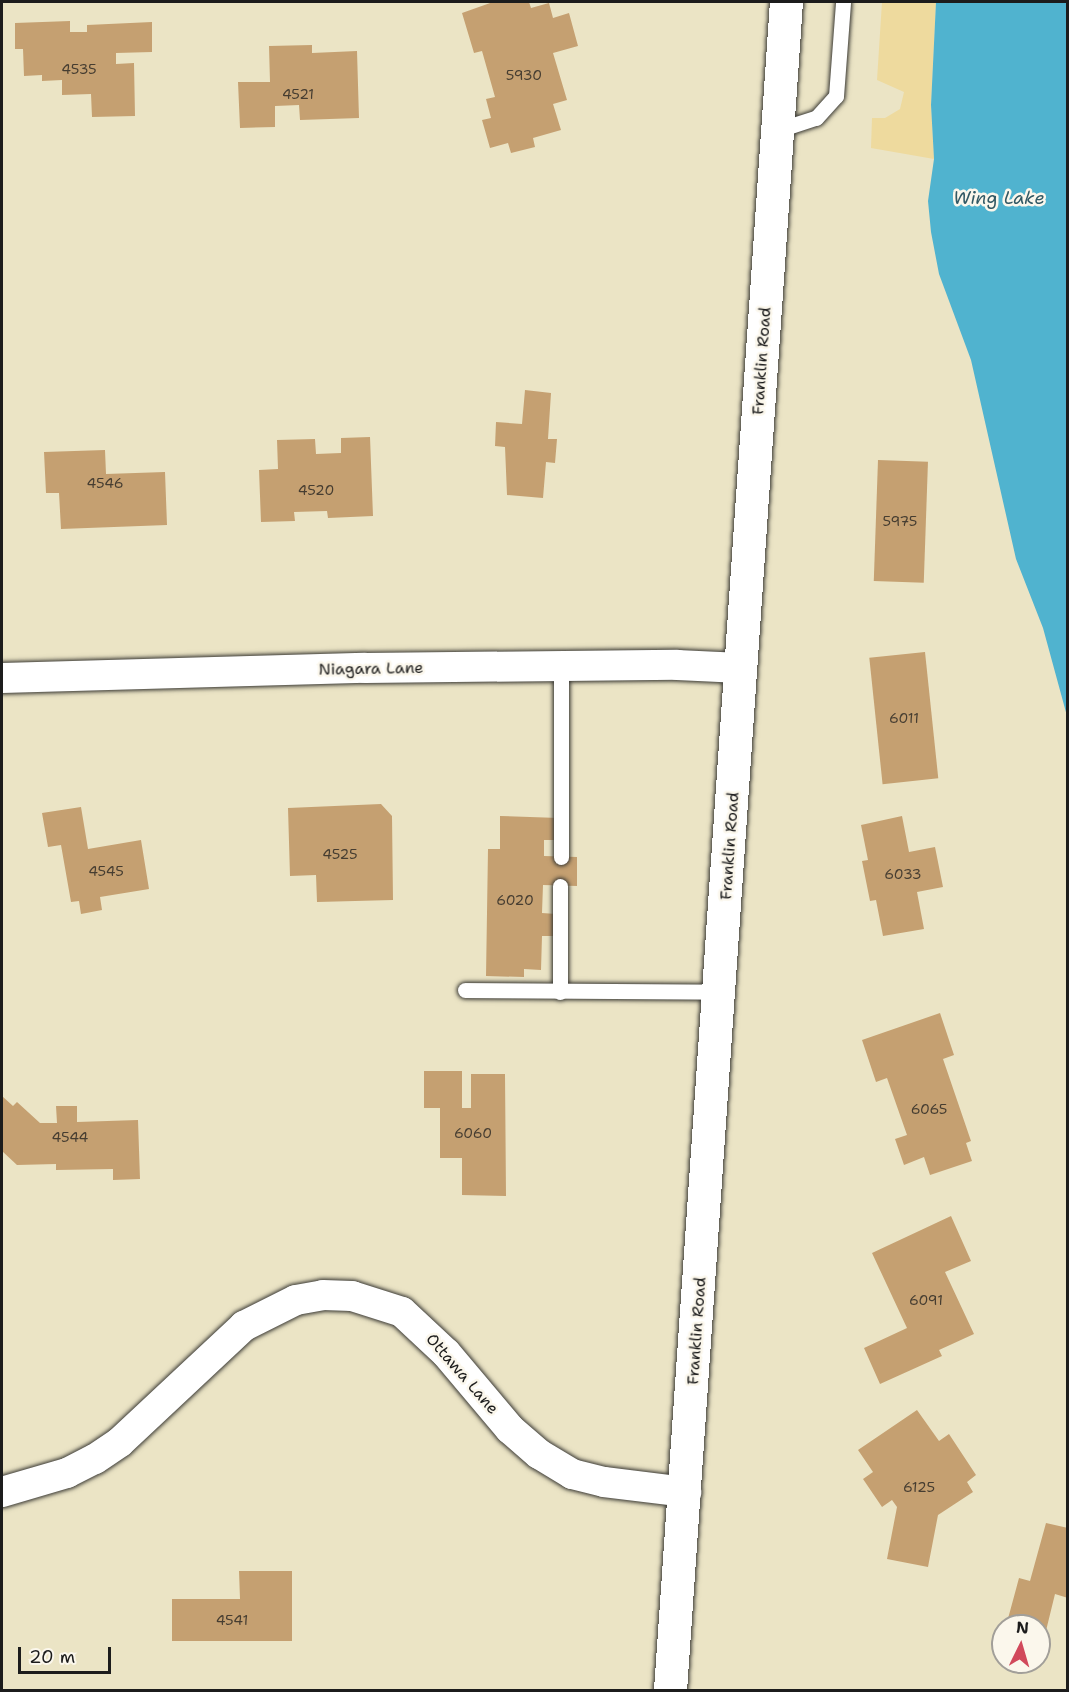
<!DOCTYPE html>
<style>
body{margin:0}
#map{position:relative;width:1069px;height:1692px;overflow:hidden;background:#ebe4c5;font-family:"Shantell Sans",sans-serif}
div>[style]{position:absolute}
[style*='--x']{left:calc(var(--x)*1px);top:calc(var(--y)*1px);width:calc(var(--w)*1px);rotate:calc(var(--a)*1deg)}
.sand>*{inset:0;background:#eeda9e}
.water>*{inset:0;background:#50b3cf}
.building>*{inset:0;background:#c5a071;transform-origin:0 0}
.roads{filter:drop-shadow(0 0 2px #3b3a35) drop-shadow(0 0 2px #3b3a35)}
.lane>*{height:15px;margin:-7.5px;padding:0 7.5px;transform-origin:7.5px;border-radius:7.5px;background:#fff}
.street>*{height:30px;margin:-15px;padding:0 15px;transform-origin:15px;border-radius:15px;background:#fff}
.secondary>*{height:33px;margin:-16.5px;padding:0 16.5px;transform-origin:16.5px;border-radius:16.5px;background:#fff}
span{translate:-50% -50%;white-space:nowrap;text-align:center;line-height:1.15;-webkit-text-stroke:5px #fbf7ec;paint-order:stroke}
.number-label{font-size:14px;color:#463d31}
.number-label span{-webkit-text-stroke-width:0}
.street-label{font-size:16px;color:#1c1c1c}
.water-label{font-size:18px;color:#315864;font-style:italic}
.frame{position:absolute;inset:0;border:3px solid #1c1c1c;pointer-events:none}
.north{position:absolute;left:991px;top:1614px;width:60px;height:60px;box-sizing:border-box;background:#fbf7ec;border:2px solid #a29f99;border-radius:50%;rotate:5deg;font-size:16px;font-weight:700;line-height:24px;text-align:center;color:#1c1c1c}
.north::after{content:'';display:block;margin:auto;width:21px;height:27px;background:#d1495b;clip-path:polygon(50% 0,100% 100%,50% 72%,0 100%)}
.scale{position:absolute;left:18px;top:1647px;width:93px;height:27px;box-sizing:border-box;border:3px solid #1c1c1c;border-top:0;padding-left:8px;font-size:18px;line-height:21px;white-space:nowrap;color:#1c1c1c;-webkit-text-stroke:4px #fbf7ec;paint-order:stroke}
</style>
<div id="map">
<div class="sand">
<i style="clip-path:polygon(882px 2px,936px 2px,931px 105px,934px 159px,871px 148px,872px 118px,885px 118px,900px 109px,904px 92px,877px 80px)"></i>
</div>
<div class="water">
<i style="clip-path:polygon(936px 2px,1067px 2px,1067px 716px,1043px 628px,1016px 559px,971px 360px,939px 274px,931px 232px,928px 201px,934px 159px,931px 105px)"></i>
</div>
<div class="building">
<i style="clip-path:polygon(493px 2px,529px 2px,531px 8px,549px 3px,553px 18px,569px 13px,578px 46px,553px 53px,567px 100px,553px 104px,561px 130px,533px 138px,535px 147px,511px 153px,508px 143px,490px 148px,482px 120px,491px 118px,486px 99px,495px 97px,482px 51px,474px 53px,462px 13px)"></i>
<i style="clip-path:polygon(70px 21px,70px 32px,87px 32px,87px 25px,152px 22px,152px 52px,116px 53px,116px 64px,134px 63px,135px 116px,92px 117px,91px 94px,62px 95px,62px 80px,42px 81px,42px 75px,24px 76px,23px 49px,15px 49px,15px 23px)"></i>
<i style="clip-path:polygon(312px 45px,312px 53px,357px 51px,359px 118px,300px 120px,299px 105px,275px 106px,275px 127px,240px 128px,238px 82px,270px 82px,269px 46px)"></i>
<i style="clip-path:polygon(525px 390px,551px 393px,548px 439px,557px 439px,555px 463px,546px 462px,543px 498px,507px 495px,505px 447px,495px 446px,496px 422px,522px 424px)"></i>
<i style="clip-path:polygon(370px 437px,373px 516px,328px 518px,327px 511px,294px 512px,295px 521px,261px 522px,259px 470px,278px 469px,277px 440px,315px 439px,316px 454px,341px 453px,341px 438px)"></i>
<i style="clip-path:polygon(105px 450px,106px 474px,165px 472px,167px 525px,61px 529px,59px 493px,46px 493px,44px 452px)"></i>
<i style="left:878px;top:460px;width:50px;height:121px;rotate:2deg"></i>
<i style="left:925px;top:652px;width:127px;height:56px;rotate:84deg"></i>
<i style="clip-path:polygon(381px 804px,392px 816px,393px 900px,317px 902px,316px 875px,290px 876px,288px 808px)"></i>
<i style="clip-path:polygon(81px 807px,88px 849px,141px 840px,149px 889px,100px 897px,102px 910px,81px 914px,79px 901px,71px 902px,61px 845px,48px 847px,42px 813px)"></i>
<i style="clip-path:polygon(500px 816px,559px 818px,558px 840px,544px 840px,544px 856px,577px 857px,577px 886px,543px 885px,542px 913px,556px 914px,555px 936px,542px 936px,541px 970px,524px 969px,524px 977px,486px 976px,488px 849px,500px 849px)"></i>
<i style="clip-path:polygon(902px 816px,909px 852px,935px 847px,943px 887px,917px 892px,924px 929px,883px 936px,876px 900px,870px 901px,862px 861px,868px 860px,861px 825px)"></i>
<i style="clip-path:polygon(940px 1013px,954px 1055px,943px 1059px,971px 1141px,966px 1143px,972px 1161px,930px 1175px,924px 1157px,904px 1165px,895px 1139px,907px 1135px,887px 1078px,876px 1082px,862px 1040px)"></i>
<i style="clip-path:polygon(424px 1071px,462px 1071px,462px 1108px,471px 1108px,471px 1074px,505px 1074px,506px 1196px,462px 1195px,462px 1158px,440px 1158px,440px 1108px,424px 1108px)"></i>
<i style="clip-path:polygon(2px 1096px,13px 1106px,17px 1102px,40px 1123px,57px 1123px,56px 1106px,77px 1106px,77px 1122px,138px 1120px,140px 1179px,113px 1180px,113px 1169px,56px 1170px,56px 1164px,17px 1165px,2px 1151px)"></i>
<i style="clip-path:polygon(951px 1216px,971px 1261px,945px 1272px,974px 1334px,939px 1350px,942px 1356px,880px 1384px,864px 1348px,907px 1328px,872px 1253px)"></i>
<i style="clip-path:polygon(917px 1410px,939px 1441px,949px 1434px,976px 1475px,967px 1482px,973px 1492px,938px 1515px,928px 1567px,887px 1559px,897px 1507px,892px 1500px,882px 1507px,863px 1479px,873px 1472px,858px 1450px)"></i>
<i style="clip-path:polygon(1046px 1523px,1068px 1528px,1068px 1598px,1055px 1594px,1042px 1647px,1039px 1626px,1006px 1626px,1019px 1578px,1030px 1581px)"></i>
<i style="clip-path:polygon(239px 1571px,292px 1571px,292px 1641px,172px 1641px,172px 1599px,240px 1599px)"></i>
</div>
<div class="roads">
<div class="lane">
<i style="--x:778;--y:130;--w:40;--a:-18"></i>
<i style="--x:816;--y:118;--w:30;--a:-48"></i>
<i style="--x:836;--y:96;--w:94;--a:-85.7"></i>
<i style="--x:561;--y:857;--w:191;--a:-90"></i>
<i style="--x:465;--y:990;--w:256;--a:0.4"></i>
<i style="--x:560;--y:992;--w:106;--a:-90"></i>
</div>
<div class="street">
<i style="--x:2;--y:678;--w:363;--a:-1.6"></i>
<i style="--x:365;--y:668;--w:312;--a:-0.6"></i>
<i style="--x:677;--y:665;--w:64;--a:2.7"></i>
<i style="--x:2;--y:1492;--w:68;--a:-16.3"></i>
<i style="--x:67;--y:1473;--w:31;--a:-27"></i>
<i style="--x:95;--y:1459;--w:30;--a:-34"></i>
<i style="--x:120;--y:1442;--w:170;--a:-43.1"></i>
<i style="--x:244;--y:1326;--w:58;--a:-26.6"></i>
<i style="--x:296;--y:1300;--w:27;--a:-10"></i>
<i style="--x:323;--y:1295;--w:29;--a:2"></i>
<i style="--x:352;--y:1296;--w:52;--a:17.7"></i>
<i style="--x:402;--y:1312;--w:60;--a:43"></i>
<i style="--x:446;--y:1353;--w:99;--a:49.9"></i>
<i style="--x:510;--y:1429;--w:38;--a:41"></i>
<i style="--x:539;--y:1454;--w:39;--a:31"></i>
<i style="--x:572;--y:1474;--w:33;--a:14"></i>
<i style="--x:604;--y:1482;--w:83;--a:7"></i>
</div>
<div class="secondary">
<i style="--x:670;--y:1690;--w:1692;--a:-86.07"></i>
</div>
</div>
<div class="number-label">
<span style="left:79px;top:69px">4535</span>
<span style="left:524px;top:75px">5930</span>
<span style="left:298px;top:94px">4521</span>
<span style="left:105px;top:483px">4546</span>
<span style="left:316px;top:490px">4520</span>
<span style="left:900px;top:521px">5975</span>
<span style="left:904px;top:718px">6011</span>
<span style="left:340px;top:854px">4525</span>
<span style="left:106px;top:871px">4545</span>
<span style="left:903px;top:874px">6033</span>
<span style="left:515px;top:900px">6020</span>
<span style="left:929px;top:1109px">6065</span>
<span style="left:473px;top:1133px">6060</span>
<span style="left:70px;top:1137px">4544</span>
<span style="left:926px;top:1300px">6091</span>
<span style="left:919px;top:1487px">6125</span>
<span style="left:232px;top:1620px">4541</span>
</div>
<div class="street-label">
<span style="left:762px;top:361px;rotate:-86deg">Franklin Road</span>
<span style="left:371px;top:669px;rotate:-1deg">Niagara Lane</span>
<span style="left:730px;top:846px;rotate:-86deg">Franklin Road</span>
<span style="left:697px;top:1331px;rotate:-86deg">Franklin Road</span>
<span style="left:462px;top:1374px;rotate:49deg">Ottawa Lane</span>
</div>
<div class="water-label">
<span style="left:999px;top:198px">Wing Lake</span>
</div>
<div class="frame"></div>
<div class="north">N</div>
<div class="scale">20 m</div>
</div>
